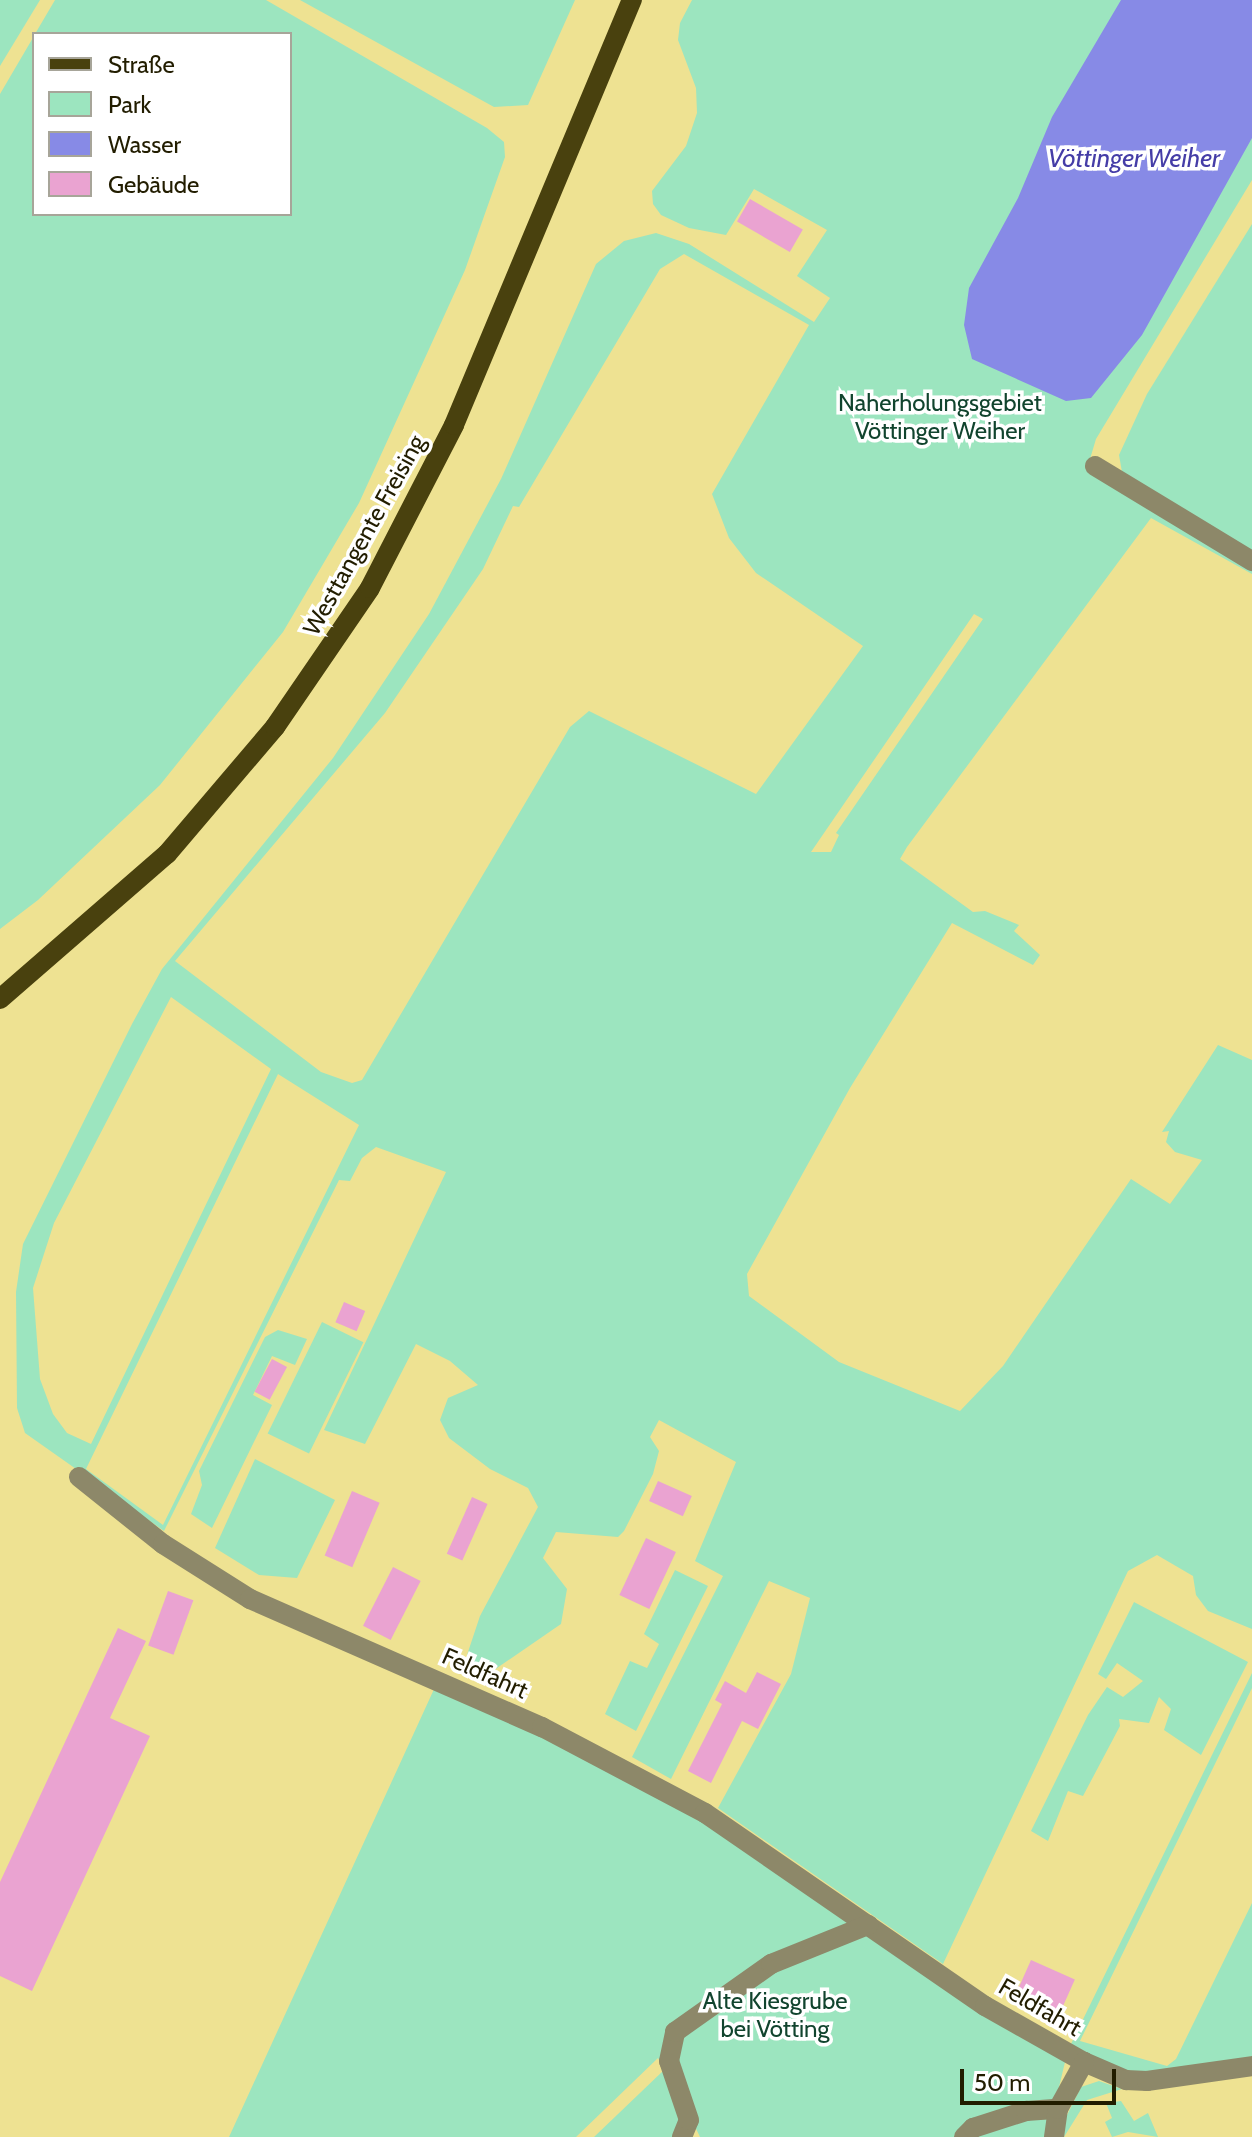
<!DOCTYPE html>
<meta charset="utf-8">
<style>
body{margin:0}
#map{position:relative;width:1252px;height:2137px;overflow:hidden;background:#eee292;font-family:Cabin,sans-serif}
div>[style]{position:absolute}
[style*='--x']{left:calc(var(--x)*1px);top:calc(var(--y)*1px);width:calc(var(--w)*1px);rotate:calc(var(--a)*1deg)}
.green>*{inset:0;background:#9ce5bf;transform-origin:0 0}
.water>*{inset:0;background:#878ae6}
.building>*{inset:0;background:#eaa3d1;transform-origin:0 0}
.minor>*{height:20px;margin:-10px;padding:0 10px;transform-origin:10px;border-radius:10px;background:#8d8869}
.major>*{height:20px;margin:-10px;padding:0 10px;transform-origin:10px;border-radius:10px;background:#49410e}
span{translate:-50% -50%;white-space:nowrap;text-align:center;line-height:1.15;-webkit-text-stroke:7px #fff;paint-order:stroke}
.park-label{font-size:24px;color:#11442e}
.street-label{font-size:24px;color:#221d00}
.water-label{font-size:26px;color:#453da7;font-style:italic}
.legend{position:absolute;left:32px;top:32px;width:260px;height:184px;box-sizing:border-box;background:#fff;border:2px solid #a7a599;margin:0;padding:10px 14px;list-style:none;font-size:24px;color:#221d00}
.legend li{display:flex;align-items:center;gap:16px;height:40px}
.legend b{width:40px;border:2px solid #a7a599}
.scale{position:absolute;left:960px;top:2069px;width:156px;height:36px;box-sizing:border-box;border:4px solid #221d00;border-top:0;padding-left:10px;font-size:24px;line-height:28px;white-space:nowrap;color:#221d00;-webkit-text-stroke:6px #fff;paint-order:stroke}
</style>
<div id="map">
<div class="green">
<i style="clip-path:polygon(0 0,40px 0,0 66px)"></i>
<i style="clip-path:polygon(55px 0,266px 0,487px 128px,504px 142px,505px 157px,465px 270px,359px 503px,283px 632px,160px 785px,38px 900px,0 929px,0 94px,34px 36px,34px 214px,290px 214px,290px 34px,35px 34px)"></i>
<i style="clip-path:polygon(300px 0,575px 0,528px 105px,494px 107px)"></i>
<i style="clip-path:polygon(evenodd,692px 0,1252px 0,1252px 180px,1096px 439px,1090px 459px,1252px 569px,1252px 574px,1151px 518px,907px 847px,900px 859px,973px 912px,985px 911px,1019px 925px,1014px 931px,1040px 955px,1033px 965px,952px 923px,850px 1088px,747px 1274px,749px 1296px,839px 1362px,960px 1411px,1003px 1366px,1131px 1179px,1170px 1204px,1202px 1160px,1175px 1152px,1166px 1142px,1169px 1131px,1162px 1132px,1218px 1045px,1252px 1060px,1252px 1629px,1208px 1611px,1196px 1595px,1193px 1576px,1157px 1555px,1128px 1571px,943px 1964px,718px 1808px,791px 1674px,810px 1598px,769px 1581px,671px 1779px,632px 1757px,723px 1576px,695px 1561px,736px 1462px,659px 1420px,650px 1437px,659px 1451px,653px 1474px,624px 1531px,618px 1537px,556px 1532px,543px 1558px,567px 1589px,561px 1624px,481px 1679px,467px 1655px,480px 1616px,538px 1507px,528px 1488px,490px 1469px,449px 1438px,440px 1420px,448px 1398px,478px 1385px,450px 1361px,416px 1344px,365px 1444px,324px 1430px,446px 1172px,376px 1147px,362px 1158px,350px 1181px,339px 1180px,164px 1531px,25px 1433px,17px 1408px,16px 1292px,23px 1244px,132px 1024px,162px 969px,333px 758px,429px 614px,501px 479px,596px 264px,624px 241px,656px 233px,689px 244px,814px 322px,830px 298px,797px 276px,827px 230px,754px 189px,726px 235px,689px 228px,661px 215px,653px 204px,652px 191px,686px 146px,697px 113px,696px 88px,678px 40px,680px 23px,692px 0,684px 254px,809px 325px,712px 494px,729px 538px,756px 573px,863px 646px,756px 794px,589px 711px,570px 727px,362px 1080px,352px 1083px,321px 1072px,175px 961px,385px 713px,483px 569px,513px 506px,519px 507px,660px 269px,684px 254px,692px 0,974px 614px,983px 619px,836px 833px,839px 835px,831px 852px,811px 852px,974px 614px,692px 0,171px 997px,271px 1069px,91px 1444px,67px 1433px,53px 1414px,40px 1379px,33px 1288px,54px 1223px,171px 997px,692px 0,278px 1074px,359px 1125px,163px 1525px,86px 1469px,278px 1074px)"></i>
<i style="clip-path:polygon(1252px 224px,1252px 551px,1122px 472px,1119px 455px,1147px 394px)"></i>
<i style="left:322px;top:1322px;width:46px;height:124px;rotate:26deg"></i>
<i style="clip-path:polygon(278px 1330px,307px 1339px,295px 1365px,272px 1356px,253px 1395px,272px 1405px,212px 1528px,191px 1514px,202px 1485px,199px 1471px,265px 1337px)"></i>
<i style="clip-path:polygon(255px 1459px,335px 1500px,297px 1578px,259px 1575px,215px 1548px)"></i>
<i style="clip-path:polygon(675px 1570px,708px 1586px,636px 1731px,605px 1714px,630px 1661px,647px 1668px,659px 1644px,644px 1634px)"></i>
<i style="clip-path:polygon(1134px 1602px,1248px 1662px,1201px 1755px,1164px 1730px,1171px 1709px,1159px 1697px,1149px 1723px,1119px 1719px,1120px 1726px,1083px 1796px,1068px 1791px,1048px 1841px,1031px 1831px,1088px 1715px,1107px 1687px,1123px 1697px,1143px 1681px,1117px 1663px,1106px 1679px,1098px 1674px)"></i>
<i style="clip-path:polygon(1252px 1673px,1252px 1688px,1080px 2041px,1167px 2066px,1176px 2059px,1252px 1903px,1252px 2058px,1137px 2073px,1108px 2065px,1070px 2046px)"></i>
<i style="clip-path:polygon(435px 1687px,544px 1733px,718px 1827px,1066px 2058px,1047px 2137px,700px 2137px,690px 2116px,678px 2137px,594px 2137px,664px 2070px,658px 2058px,576px 2137px,229px 2137px)"></i>
<i style="clip-path:polygon(1099px 2081px,1122px 2089px,1087px 2100px,1064px 2137px,1065px 2119px,1081px 2087px)"></i>
<i style="clip-path:polygon(1121px 2101px,1134px 2121px,1148px 2113px,1158px 2137px,1128px 2132px,1112px 2137px,1105px 2122px,1112px 2118px,1106px 2103px)"></i>
</div>
<div class="water">
<i style="clip-path:polygon(1121px 0,1252px 0,1252px 138px,1142px 335px,1091px 398px,1066px 401px,972px 359px,964px 325px,969px 288px,1018px 198px,1052px 117px)"></i>
</div>
<div class="building">
<i style="left:750px;top:199px;width:61px;height:26px;rotate:30deg"></i>
<i style="left:344px;top:1302px;width:23px;height:22px;rotate:23deg"></i>
<i style="left:272px;top:1359px;width:17px;height:37px;rotate:28deg"></i>
<i style="left:658px;top:1481px;width:37px;height:22px;rotate:24deg"></i>
<i style="left:352px;top:1491px;width:30px;height:70px;rotate:23deg"></i>
<i style="left:472px;top:1497px;width:17px;height:62px;rotate:24deg"></i>
<i style="left:646px;top:1538px;width:33px;height:63px;rotate:25deg"></i>
<i style="left:393px;top:1567px;width:31px;height:66px;rotate:27deg"></i>
<i style="left:168px;top:1591px;width:27px;height:58px;rotate:20deg"></i>
<i style="clip-path:polygon(118px 1628px,146px 1641px,110px 1718px,150px 1736px,32px 1991px,0 1976px,0 1882px)"></i>
<i style="clip-path:polygon(757px 1672px,781px 1684px,758px 1729px,742px 1721px,711px 1783px,688px 1771px,722px 1704px,715px 1700px,725px 1681px,746px 1693px)"></i>
<i style="left:1031px;top:1960px;width:48px;height:37px;rotate:24deg"></i>
</div>
<div class="minor">
<i style="--x:1095;--y:466;--w:184;--a:31.2"></i>
<i style="--x:79;--y:1477;--w:107;--a:38.6"></i>
<i style="--x:163;--y:1544;--w:103;--a:32.3"></i>
<i style="--x:250;--y:1599;--w:319;--a:23.7"></i>
<i style="--x:542;--y:1727;--w:184;--a:27.8"></i>
<i style="--x:705;--y:1813;--w:340;--a:34.6"></i>
<i style="--x:985;--y:2006;--w:114;--a:29.5"></i>
<i style="--x:1084;--y:2062;--w:46;--a:23.2"></i>
<i style="--x:1126;--y:2080;--w:21;--a:3"></i>
<i style="--x:1147;--y:2081;--w:106;--a:-8.1"></i>
<i style="--x:682;--y:2137;--w:18;--a:-68"></i>
<i style="--x:689;--y:2120;--w:62;--a:-108.7"></i>
<i style="--x:669;--y:2061;--w:30;--a:-78"></i>
<i style="--x:675;--y:2032;--w:118;--a:-35.3"></i>
<i style="--x:771;--y:1964;--w:105;--a:-21.9"></i>
<i style="--x:964;--y:2137;--w:13;--a:-45"></i>
<i style="--x:973;--y:2128;--w:56;--a:-17.8"></i>
<i style="--x:1026;--y:2111;--w:32;--a:-4"></i>
<i style="--x:1054;--y:2137;--w:28;--a:-82"></i>
<i style="--x:1058;--y:2109;--w:54;--a:-61"></i>
</div>
<div class="major">
<i style="--x:0;--y:999;--w:221;--a:-41"></i>
<i style="--x:167;--y:854;--w:167;--a:-49.6"></i>
<i style="--x:275;--y:727;--w:168;--a:-55.6"></i>
<i style="--x:370;--y:588;--w:183;--a:-62.7"></i>
<i style="--x:454;--y:425;--w:461;--a:-67.3"></i>
</div>
<div class="park-label">
<span style="left:940px;top:417px">Naherholungsgebiet<br>Vöttinger Weiher</span>
<span style="left:775px;top:2015px">Alte Kiesgrube<br>bei Vötting</span>
</div>
<div class="street-label">
<span style="left:364px;top:535px;rotate:-61deg">Westtangente Freising</span>
<span style="left:485px;top:1673px;rotate:24deg">Feldfahrt</span>
<span style="left:1040px;top:2007px;rotate:30deg">Feldfahrt</span>
</div>
<div class="water-label">
<span style="left:1134px;top:159px">Vöttinger Weiher</span>
</div>
<ul class="legend">
<li><b style="height:10px;background:#49410e"></b>Straße</li>
<li><b style="height:22px;background:#9ce5bf"></b>Park</li>
<li><b style="height:22px;background:#878ae6"></b>Wasser</li>
<li><b style="height:22px;background:#eaa3d1"></b>Gebäude</li>
</ul>
<div class="scale">50 m</div>
</div>
